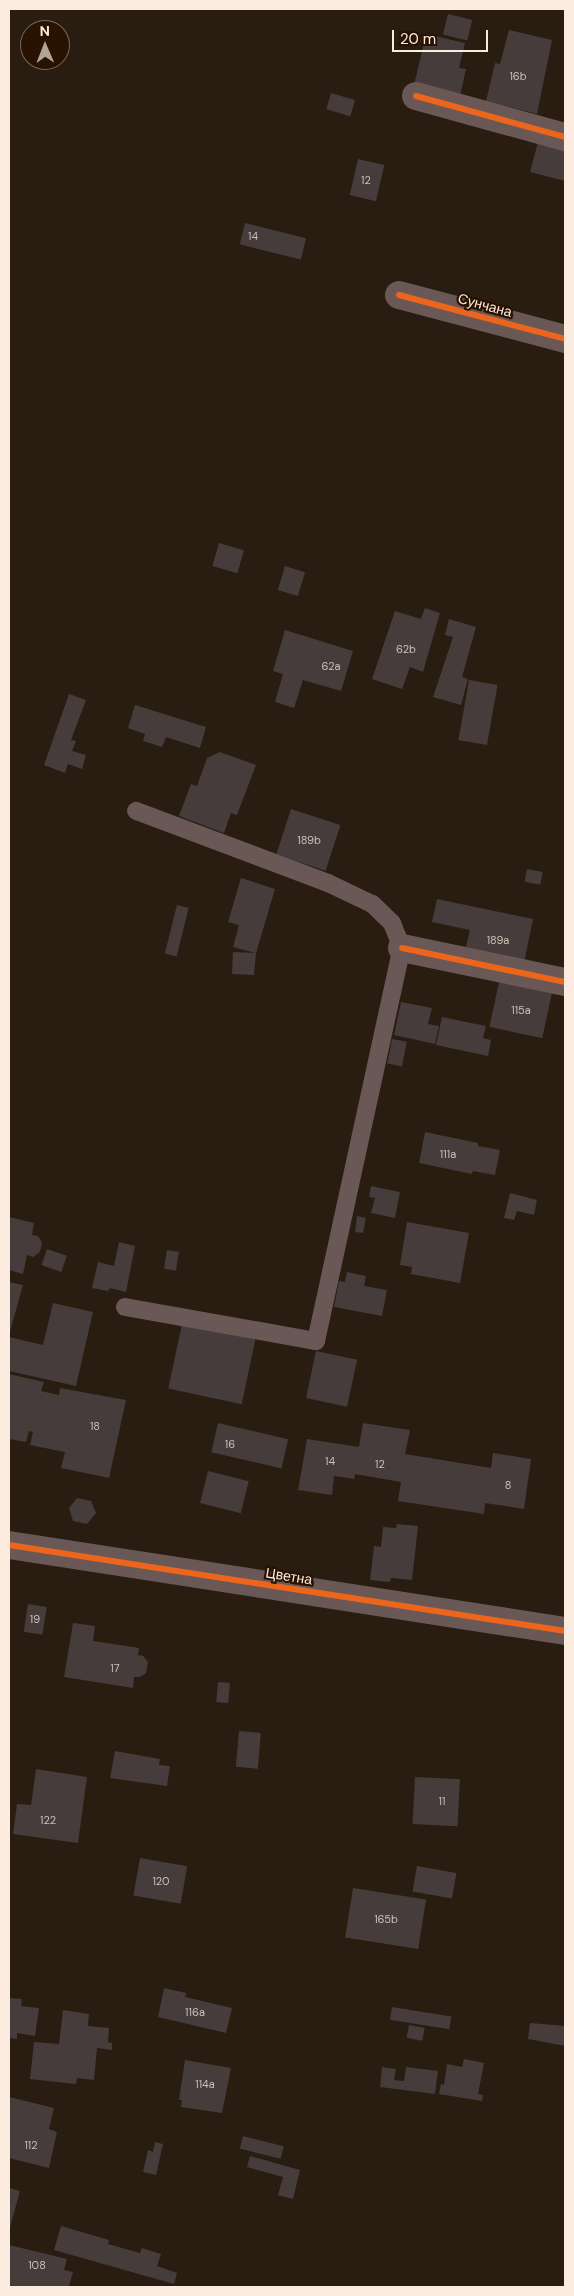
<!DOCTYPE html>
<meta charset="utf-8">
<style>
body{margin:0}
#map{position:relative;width:574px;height:2296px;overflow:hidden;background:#291c11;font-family:"DM Sans",sans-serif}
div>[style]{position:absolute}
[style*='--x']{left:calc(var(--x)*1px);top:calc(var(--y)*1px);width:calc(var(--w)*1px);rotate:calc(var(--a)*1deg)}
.building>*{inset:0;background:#463c3b;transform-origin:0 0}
.service>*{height:18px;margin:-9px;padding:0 9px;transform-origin:9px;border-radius:9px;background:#695856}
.minor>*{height:28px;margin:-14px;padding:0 14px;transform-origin:14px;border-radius:14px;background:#695856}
.cycleway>*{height:6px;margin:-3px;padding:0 3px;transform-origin:3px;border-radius:3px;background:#eb651d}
span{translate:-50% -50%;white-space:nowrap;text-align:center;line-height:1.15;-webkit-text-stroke:4.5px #291201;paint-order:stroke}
.number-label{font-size:11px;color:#cebfb6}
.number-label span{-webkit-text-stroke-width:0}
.street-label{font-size:14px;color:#fcebdf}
.frame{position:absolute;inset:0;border:10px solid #fcebdf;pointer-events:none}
.north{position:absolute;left:20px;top:20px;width:50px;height:50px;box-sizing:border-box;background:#291201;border:1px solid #7d695a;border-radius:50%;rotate:359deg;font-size:14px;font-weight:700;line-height:20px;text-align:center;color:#fcebdf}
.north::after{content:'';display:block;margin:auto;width:18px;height:22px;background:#b2a397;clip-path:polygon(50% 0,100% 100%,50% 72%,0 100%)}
.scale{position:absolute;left:392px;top:30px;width:96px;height:22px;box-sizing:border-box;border:2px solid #fcebdf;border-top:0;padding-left:6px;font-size:15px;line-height:18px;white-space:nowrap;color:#fcebdf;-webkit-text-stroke:4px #291201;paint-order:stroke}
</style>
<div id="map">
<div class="building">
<i style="left:448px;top:14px;width:25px;height:21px;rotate:14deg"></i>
<i style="clip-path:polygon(509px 30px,552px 40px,537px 114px,486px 101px,495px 63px,500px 64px)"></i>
<i style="clip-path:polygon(426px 34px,465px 43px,459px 68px,466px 69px,460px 96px,414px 85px)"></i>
<i style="left:331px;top:93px;width:25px;height:17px;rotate:16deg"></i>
<i style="clip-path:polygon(538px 142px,565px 149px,565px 181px,530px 172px)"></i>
<i style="left:358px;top:159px;width:27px;height:37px;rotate:13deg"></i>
<i style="left:245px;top:223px;width:63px;height:22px;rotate:14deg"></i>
<i style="left:219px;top:543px;width:26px;height:24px;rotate:16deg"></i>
<i style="left:285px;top:566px;width:21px;height:25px;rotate:17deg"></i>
<i style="clip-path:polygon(425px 608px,440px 613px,423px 672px,410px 667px,402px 689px,372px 679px,395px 611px,421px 619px)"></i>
<i style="clip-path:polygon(449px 619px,476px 627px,462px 677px,468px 679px,461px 705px,433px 697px,453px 637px,445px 635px)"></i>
<i style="clip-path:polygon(285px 630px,353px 651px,341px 691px,303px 680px,294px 708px,275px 702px,283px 674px,273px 671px)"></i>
<i style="left:469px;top:680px;width:29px;height:61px;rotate:10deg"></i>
<i style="clip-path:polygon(69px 694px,86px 700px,71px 740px,76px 741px,72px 751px,86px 755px,82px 769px,68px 764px,65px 773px,44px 765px)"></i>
<i style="clip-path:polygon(135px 705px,206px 727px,200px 748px,166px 737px,162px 747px,143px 741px,145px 734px,128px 728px)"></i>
<i style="clip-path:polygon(220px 752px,256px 765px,237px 815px,231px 813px,224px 833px,179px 816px,191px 784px,197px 786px,207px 758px)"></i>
<i style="left:291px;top:809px;width:52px;height:48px;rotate:18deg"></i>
<i style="left:527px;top:869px;width:16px;height:13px;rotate:11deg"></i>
<i style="clip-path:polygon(241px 878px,275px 889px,256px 953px,254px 975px,232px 974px,233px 952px,256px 953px,233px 947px,239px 925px,228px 922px)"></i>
<i style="clip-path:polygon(437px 899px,533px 919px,524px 963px,465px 951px,470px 930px,432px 922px)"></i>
<i style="left:177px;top:905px;width:12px;height:50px;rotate:14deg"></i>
<i style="left:499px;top:982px;width:54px;height:46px;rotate:12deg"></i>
<i style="clip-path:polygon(401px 1002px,432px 1008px,428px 1024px,439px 1026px,435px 1044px,394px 1035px)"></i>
<i style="clip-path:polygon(442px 1017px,486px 1026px,483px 1038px,491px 1040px,488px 1056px,436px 1045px)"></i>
<i style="left:392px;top:1039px;width:15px;height:25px;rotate:11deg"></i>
<i style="clip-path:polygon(425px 1132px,478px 1143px,478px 1146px,500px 1150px,495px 1175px,473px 1171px,472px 1174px,419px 1163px)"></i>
<i style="clip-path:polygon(371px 1186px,400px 1192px,395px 1218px,371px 1213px,375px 1198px,369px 1197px)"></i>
<i style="clip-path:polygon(510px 1193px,537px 1200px,534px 1215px,517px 1211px,514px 1220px,504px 1218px)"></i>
<i style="clip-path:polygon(357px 1216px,366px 1218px,363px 1233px,355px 1232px)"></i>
<i style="clip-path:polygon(9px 1217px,34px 1223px,32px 1235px,38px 1236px,42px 1243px,40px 1252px,33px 1257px,27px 1255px,23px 1274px,9px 1270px)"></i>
<i style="clip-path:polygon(407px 1222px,469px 1233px,460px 1283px,411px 1274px,412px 1267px,400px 1265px)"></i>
<i style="clip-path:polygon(119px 1242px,135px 1246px,126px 1292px,110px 1288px,108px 1291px,92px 1288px,98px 1262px,114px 1266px)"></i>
<i style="left:47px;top:1249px;width:21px;height:17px;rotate:19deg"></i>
<i style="left:167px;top:1250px;width:12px;height:19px;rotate:9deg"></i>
<i style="clip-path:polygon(347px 1272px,366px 1276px,364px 1286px,387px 1290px,382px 1316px,334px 1307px,339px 1281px,345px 1282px)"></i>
<i style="clip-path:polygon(9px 1282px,23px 1285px,9px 1335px)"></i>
<i style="clip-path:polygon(53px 1303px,93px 1312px,76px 1386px,9px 1371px,9px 1337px,43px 1345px)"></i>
<i style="left:182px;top:1324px;width:75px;height:66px;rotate:12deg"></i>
<i style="left:316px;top:1351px;width:42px;height:48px;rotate:12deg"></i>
<i style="clip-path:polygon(9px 1374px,44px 1382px,41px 1391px,59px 1395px,60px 1388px,126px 1400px,109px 1478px,61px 1468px,65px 1452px,30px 1445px,33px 1432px,29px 1431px,26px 1442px,9px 1439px)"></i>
<i style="left:218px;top:1423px;width:72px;height:30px;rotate:13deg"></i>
<i style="clip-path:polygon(363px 1423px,410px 1430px,405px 1454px,491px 1468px,493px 1453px,531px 1459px,524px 1509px,485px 1503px,484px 1514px,398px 1501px,401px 1482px,355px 1474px,354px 1479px,334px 1476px,332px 1495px,298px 1490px,307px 1439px,359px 1447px)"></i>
<i style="left:208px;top:1471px;width:42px;height:33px;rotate:14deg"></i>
<i style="clip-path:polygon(77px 1498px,91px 1501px,96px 1513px,87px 1524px,73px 1521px,69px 1508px)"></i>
<i style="clip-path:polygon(397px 1524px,418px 1526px,412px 1580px,391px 1578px,390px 1582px,370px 1580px,374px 1546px,381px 1547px,383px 1527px,396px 1528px)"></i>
<i style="left:28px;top:1604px;width:19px;height:28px;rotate:9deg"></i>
<i style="clip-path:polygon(73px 1623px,95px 1626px,93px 1641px,139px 1648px,138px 1655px,143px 1656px,148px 1662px,146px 1673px,140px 1677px,134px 1677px,133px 1688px,64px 1677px)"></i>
<i style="left:218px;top:1682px;width:12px;height:20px;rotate:5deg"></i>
<i style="left:239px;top:1731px;width:22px;height:36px;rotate:5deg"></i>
<i style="clip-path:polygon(115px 1751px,160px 1759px,159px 1765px,170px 1766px,167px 1786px,110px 1778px)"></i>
<i style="clip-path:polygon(36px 1769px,87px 1777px,78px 1843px,13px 1834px,17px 1804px,31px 1805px)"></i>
<i style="left:415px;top:1777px;width:45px;height:47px;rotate:3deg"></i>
<i style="left:140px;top:1858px;width:48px;height:38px;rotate:10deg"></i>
<i style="left:417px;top:1866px;width:40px;height:26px;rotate:10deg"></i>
<i style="left:353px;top:1888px;width:74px;height:50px;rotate:9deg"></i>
<i style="clip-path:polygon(164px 1988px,186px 1993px,185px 1997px,232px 2008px,226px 2033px,158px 2017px)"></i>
<i style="clip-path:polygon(9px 1998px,22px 1999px,21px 2006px,39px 2008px,35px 2036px,17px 2033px,17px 2039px,9px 2038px)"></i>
<i style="left:392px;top:2007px;width:60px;height:13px;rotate:9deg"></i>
<i style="clip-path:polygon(63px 2010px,89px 2014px,88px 2026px,109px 2028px,108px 2042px,112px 2043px,112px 2050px,97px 2048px,94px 2080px,77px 2078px,76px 2084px,30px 2079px,34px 2042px,59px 2044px)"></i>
<i style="clip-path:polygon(530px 2023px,565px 2026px,565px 2046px,528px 2039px)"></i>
<i style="left:409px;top:2025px;width:16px;height:13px;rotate:11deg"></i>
<i style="clip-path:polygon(464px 2059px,484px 2063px,478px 2094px,483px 2095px,482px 2101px,439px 2094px,441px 2084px,444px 2085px,447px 2064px,462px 2067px)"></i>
<i style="clip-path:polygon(185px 2060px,231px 2068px,222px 2113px,181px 2107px,182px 2100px,179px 2100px)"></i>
<i style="clip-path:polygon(382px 2067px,396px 2069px,394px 2080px,404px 2081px,406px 2067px,438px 2071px,435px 2094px,380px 2087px)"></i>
<i style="clip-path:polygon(9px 2097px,54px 2108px,49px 2129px,57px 2132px,49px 2168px,9px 2158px)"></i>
<i style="left:243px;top:2136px;width:42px;height:13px;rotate:14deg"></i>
<i style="clip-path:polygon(155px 2142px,163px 2144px,156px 2175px,143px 2172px,148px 2150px,153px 2152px)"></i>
<i style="clip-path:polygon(250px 2156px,300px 2170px,293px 2199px,278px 2195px,283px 2177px,247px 2167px)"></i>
<i style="clip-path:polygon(9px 2188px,20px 2191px,9px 2231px)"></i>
<i style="clip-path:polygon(61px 2226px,109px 2240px,108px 2244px,140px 2253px,142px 2248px,161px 2254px,157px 2266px,177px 2273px,174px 2284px,54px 2250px)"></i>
<i style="clip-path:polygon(9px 2245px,67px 2259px,64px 2270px,73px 2272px,69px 2287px,9px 2287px)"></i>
</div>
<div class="service">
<i style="--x:125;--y:1307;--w:194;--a:10.1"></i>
<i style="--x:316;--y:1341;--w:402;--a:-77.7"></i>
<i style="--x:402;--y:948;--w:27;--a:-112"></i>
<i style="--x:392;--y:923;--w:28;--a:-136"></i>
<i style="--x:372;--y:904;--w:49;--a:-154.5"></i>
<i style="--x:328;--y:883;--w:205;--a:-159.4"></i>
</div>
<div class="minor">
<i style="--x:416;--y:96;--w:155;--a:15.4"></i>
<i style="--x:399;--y:295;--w:172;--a:14.8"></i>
<i style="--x:402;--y:948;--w:167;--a:11.8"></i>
<i style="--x:9;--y:1545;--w:563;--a:8.79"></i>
</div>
<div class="cycleway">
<i style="--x:416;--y:96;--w:155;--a:15.4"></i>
<i style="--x:399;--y:295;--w:172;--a:14.8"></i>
<i style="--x:402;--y:948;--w:167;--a:11.8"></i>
<i style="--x:9;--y:1545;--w:563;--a:8.79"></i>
</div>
<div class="number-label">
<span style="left:518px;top:76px">16b</span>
<span style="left:366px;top:180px">12</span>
<span style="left:253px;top:236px">14</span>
<span style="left:406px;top:649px">62b</span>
<span style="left:331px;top:666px">62a</span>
<span style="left:309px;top:840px">189b</span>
<span style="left:498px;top:940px">189a</span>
<span style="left:521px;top:1010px">115a</span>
<span style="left:448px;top:1154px">111a</span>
<span style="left:95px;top:1426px">18</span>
<span style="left:230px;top:1444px">16</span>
<span style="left:330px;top:1461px">14</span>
<span style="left:380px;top:1464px">12</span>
<span style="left:508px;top:1485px">8</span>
<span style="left:35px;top:1619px">19</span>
<span style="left:115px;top:1668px">17</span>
<span style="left:442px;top:1801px">11</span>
<span style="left:48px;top:1820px">122</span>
<span style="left:161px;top:1881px">120</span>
<span style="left:386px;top:1919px">165b</span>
<span style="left:195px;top:2012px">116a</span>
<span style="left:205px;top:2084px">114a</span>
<span style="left:31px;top:2145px">112</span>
<span style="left:37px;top:2265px">108</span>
</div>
<div class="street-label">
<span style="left:485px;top:305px;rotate:15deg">Сунчана</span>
<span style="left:289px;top:1576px;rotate:9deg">Цветна</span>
</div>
<div class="frame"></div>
<div class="north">N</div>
<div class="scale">20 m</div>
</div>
